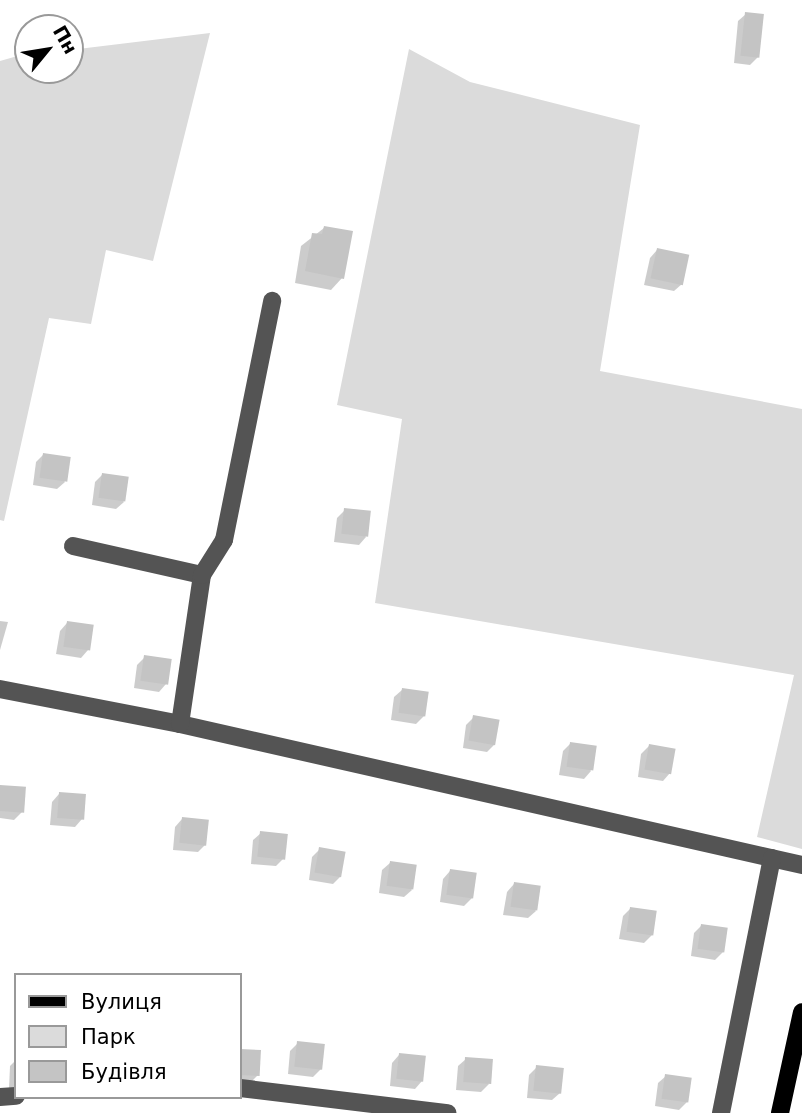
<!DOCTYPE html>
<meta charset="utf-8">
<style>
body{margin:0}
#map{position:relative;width:802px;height:1113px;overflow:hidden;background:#fff;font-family:"DejaVu Sans",sans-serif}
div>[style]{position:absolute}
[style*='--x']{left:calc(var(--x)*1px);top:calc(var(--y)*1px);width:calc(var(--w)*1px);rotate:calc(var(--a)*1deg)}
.green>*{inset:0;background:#dbdbdb}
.shadow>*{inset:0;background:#0003}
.building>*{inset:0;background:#c4c4c4;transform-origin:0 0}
.minor>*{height:18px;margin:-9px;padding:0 9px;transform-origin:9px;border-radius:9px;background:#545454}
.major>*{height:18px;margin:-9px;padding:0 9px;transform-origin:9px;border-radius:9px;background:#000}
span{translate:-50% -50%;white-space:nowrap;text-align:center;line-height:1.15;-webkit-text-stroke:7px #fff;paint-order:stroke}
.legend{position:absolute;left:14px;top:973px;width:228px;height:126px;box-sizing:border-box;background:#fff;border:2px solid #999;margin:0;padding:9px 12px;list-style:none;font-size:21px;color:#000}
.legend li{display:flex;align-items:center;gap:14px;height:35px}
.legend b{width:35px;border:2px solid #999}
.north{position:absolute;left:14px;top:14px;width:70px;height:70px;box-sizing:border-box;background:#fff;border:2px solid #999;border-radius:50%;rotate:60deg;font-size:19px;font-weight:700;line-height:28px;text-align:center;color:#000}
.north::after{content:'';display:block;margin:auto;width:24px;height:32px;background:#000;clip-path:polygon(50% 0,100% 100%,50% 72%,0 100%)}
</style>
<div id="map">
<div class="green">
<i style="clip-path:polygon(210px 33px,153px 261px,106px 250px,91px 324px,49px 318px,4px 521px,0 520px,0 61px,28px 53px,28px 70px,70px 70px,70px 50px)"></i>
<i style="clip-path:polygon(409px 49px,470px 82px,640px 125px,600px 371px,802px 409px,802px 849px,757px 837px,794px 675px,375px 603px,402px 419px,337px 405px)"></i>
</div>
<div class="shadow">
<i style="clip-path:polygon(746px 14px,758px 57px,750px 65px,734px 63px,738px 21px)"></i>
<i style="clip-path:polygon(324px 228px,342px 278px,331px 290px,295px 283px,301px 246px)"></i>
<i style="clip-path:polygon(657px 250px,682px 284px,674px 291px,644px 285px,650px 258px)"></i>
<i style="clip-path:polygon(44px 454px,65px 482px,57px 489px,33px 485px,36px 462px)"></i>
<i style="clip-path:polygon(102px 475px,124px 502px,116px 509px,92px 505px,95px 482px)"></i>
<i style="clip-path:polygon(345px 510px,366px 537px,359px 545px,334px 542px,337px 518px)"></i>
<i style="clip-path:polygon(0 621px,8px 622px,0 650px)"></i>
<i style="clip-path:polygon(67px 623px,88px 650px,81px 658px,56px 654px,60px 631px)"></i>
<i style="clip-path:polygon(145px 657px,166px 684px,159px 692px,134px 688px,137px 665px)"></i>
<i style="clip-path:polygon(402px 690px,424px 716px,416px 724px,391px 720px,394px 697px)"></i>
<i style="clip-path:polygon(474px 717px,495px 744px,487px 752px,463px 748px,466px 725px)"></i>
<i style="clip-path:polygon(570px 744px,591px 771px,584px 779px,559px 775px,563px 751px)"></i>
<i style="clip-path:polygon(649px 746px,670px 773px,663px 781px,638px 777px,641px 754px)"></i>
<i style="clip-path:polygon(0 787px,22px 812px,14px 820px,0 818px)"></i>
<i style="clip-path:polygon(59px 794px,82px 819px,75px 827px,50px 825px,52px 802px)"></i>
<i style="clip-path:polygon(182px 819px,205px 845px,198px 852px,173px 850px,175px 827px)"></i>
<i style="clip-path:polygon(261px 833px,284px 858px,276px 866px,251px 864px,253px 840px)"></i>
<i style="clip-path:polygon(320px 849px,341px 876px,333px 884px,309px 880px,312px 857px)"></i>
<i style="clip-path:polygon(390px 863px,412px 890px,404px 897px,379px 893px,382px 870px)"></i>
<i style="clip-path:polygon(450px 871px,472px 898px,464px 906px,440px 902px,443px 879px)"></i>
<i style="clip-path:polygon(514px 884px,536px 911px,528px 918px,503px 915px,507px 892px)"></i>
<i style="clip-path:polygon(631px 908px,652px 935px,644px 943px,619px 939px,623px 916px)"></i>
<i style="clip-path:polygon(702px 925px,723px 952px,715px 960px,691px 956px,694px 933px)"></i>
<i style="clip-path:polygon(298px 1043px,321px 1069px,313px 1077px,288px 1074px,290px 1051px)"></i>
<i style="clip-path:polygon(240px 1051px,259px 1051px,258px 1075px,250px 1083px,240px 1082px)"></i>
<i style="clip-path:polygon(399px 1055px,422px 1081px,415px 1089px,390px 1086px,392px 1063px)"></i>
<i style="clip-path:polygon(466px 1059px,489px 1084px,481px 1092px,456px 1090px,458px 1066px)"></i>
<i style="clip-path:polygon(16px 1060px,16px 1090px,9px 1089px,10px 1066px)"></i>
<i style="clip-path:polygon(537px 1067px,560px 1093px,552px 1100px,527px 1098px,529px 1075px)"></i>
<i style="clip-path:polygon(666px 1076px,687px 1102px,679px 1110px,655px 1106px,658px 1083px)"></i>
</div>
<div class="building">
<i style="left:745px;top:12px;width:19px;height:44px;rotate:6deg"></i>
<i style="clip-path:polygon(324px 226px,353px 231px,344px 279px,305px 271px,312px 233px,322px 234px)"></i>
<i style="left:657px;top:248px;width:33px;height:31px;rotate:12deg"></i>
<i style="left:43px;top:453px;width:28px;height:25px;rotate:8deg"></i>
<i style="left:102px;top:473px;width:27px;height:25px;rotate:8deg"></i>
<i style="left:344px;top:508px;width:27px;height:26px;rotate:6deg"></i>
<i style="left:67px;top:621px;width:27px;height:26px;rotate:8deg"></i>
<i style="left:144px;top:655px;width:28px;height:26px;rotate:8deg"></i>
<i style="left:402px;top:688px;width:27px;height:25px;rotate:8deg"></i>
<i style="left:473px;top:715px;width:27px;height:26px;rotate:10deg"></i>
<i style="left:570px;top:742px;width:27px;height:25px;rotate:8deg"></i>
<i style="left:649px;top:744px;width:27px;height:26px;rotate:10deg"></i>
<i style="left:0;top:785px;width:26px;height:26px;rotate:4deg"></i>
<i style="left:59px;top:792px;width:27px;height:26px;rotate:4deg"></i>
<i style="left:182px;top:817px;width:27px;height:26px;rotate:6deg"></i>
<i style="left:260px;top:831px;width:28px;height:26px;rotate:6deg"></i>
<i style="left:319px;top:847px;width:27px;height:26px;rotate:10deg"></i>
<i style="left:390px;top:861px;width:27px;height:25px;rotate:8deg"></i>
<i style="left:450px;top:869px;width:27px;height:26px;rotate:8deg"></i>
<i style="left:514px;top:882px;width:27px;height:25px;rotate:8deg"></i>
<i style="left:630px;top:907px;width:27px;height:25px;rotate:8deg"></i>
<i style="left:701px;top:924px;width:27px;height:25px;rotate:8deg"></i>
<i style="left:297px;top:1041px;width:28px;height:26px;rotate:6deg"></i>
<i style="left:240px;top:1049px;width:21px;height:26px;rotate:3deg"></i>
<i style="left:399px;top:1053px;width:27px;height:26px;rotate:6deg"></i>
<i style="left:465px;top:1057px;width:28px;height:25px;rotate:4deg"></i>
<i style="left:536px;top:1065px;width:28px;height:26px;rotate:6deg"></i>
<i style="left:665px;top:1074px;width:27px;height:25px;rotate:8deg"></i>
</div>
<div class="minor">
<i style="--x:73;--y:546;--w:132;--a:12.7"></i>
<i style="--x:0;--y:689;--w:183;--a:11"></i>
<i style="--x:180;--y:724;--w:638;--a:12.77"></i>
<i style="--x:180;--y:724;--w:151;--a:-81.6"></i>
<i style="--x:202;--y:575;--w:41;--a:-57.8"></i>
<i style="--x:224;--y:540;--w:244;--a:-78.6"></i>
<i style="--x:240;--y:1088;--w:209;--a:6.9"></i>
<i style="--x:0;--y:1097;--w:16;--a:-4"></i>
<i style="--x:721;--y:1113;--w:260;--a:-78.7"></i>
</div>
<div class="major">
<i style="--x:780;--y:1113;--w:103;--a:-77.7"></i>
</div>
<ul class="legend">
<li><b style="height:9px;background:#000"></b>Вулиця</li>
<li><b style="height:19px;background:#dbdbdb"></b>Парк</li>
<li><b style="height:19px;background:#c4c4c4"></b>Будівля</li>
</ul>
<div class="north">Пн</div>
</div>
